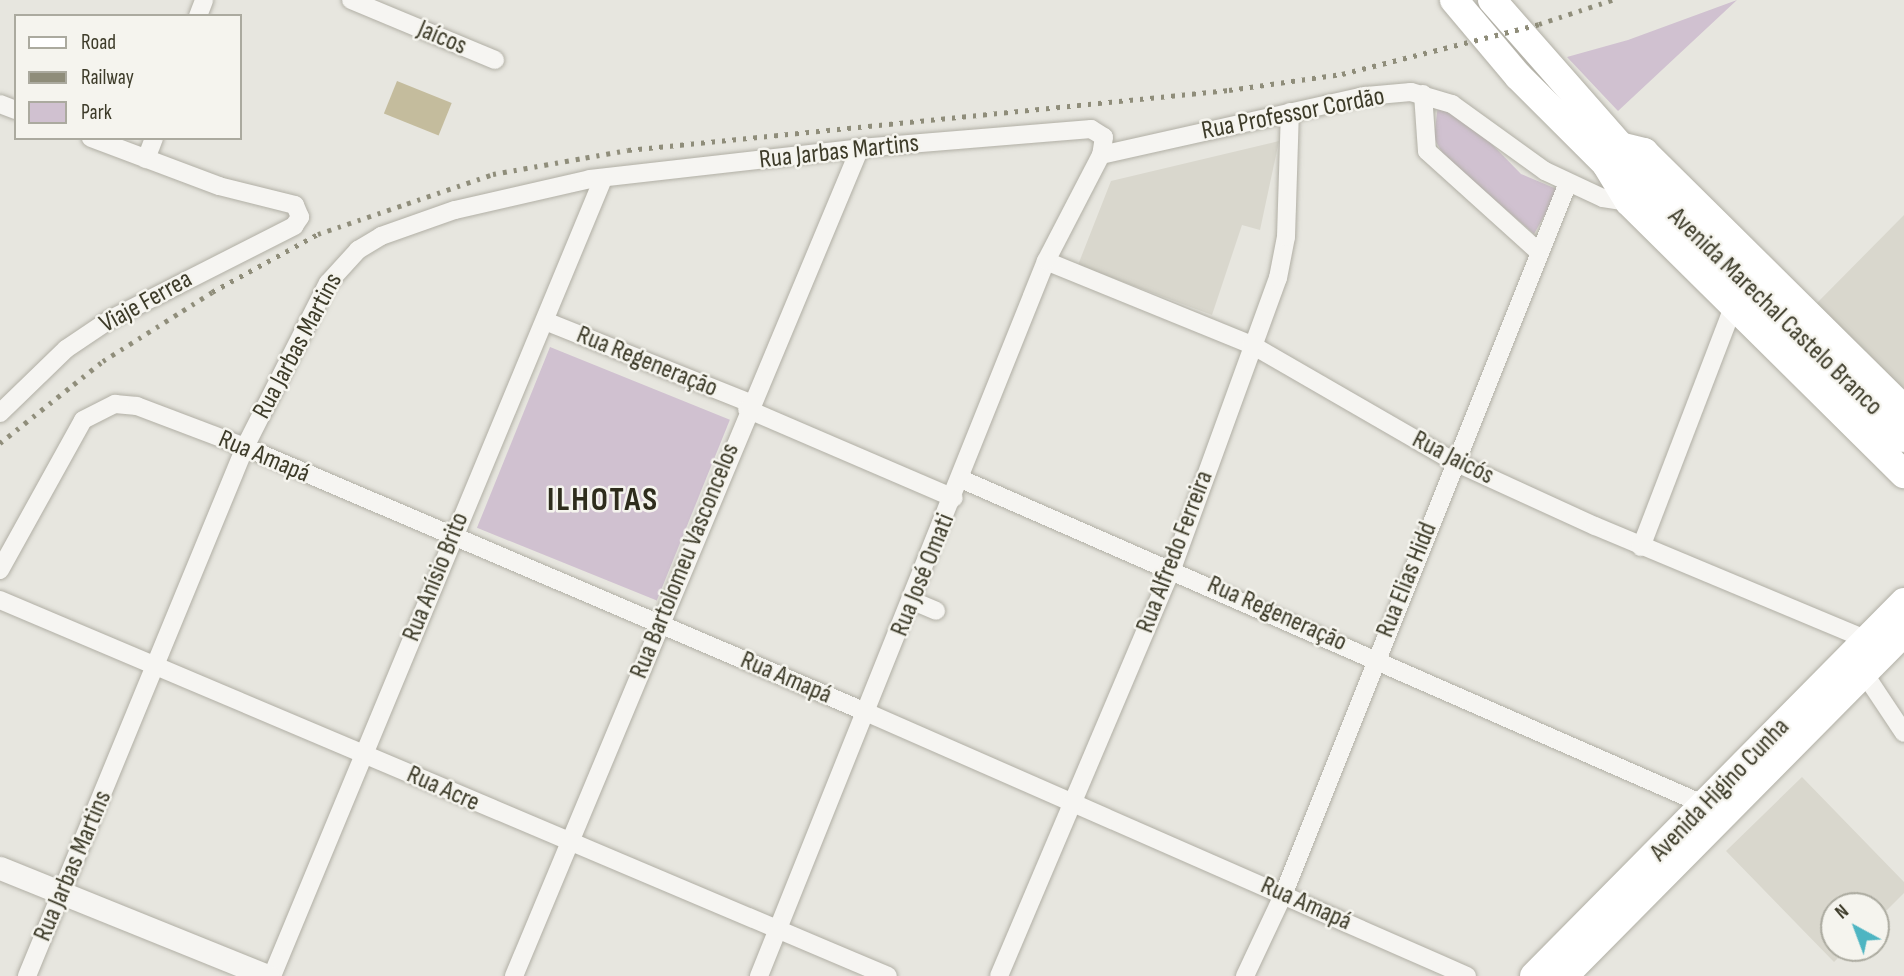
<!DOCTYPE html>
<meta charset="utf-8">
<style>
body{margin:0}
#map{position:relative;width:1904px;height:976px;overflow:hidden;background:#e7e6df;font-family:"Sofia Sans Condensed",sans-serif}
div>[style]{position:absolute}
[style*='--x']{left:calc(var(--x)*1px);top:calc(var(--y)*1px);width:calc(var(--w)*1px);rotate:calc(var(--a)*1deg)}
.built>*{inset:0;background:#d9d7cd}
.green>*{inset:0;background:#d0c1d0;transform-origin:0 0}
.water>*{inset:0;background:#c4bc9d;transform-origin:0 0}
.roads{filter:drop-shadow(0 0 2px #b1afa5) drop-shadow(0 0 2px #b1afa5)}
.minor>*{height:18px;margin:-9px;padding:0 9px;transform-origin:9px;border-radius:9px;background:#f6f5f2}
.tertiary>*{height:23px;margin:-11.5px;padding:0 11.5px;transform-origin:11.5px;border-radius:11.5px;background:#f6f5f2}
.primary>*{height:28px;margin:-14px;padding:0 14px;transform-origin:14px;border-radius:14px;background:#fff}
.rail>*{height:5px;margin-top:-2.5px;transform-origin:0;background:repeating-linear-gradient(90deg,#8f8d7a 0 3.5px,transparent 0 10.5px)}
span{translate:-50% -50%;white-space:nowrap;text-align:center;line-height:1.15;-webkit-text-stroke:5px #f5f4ee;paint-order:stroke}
.street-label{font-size:26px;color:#3d3b29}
.district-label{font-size:33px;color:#2e2c1c;font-weight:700;letter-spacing:2px}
.legend{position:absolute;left:14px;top:14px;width:228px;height:126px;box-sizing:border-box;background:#f5f4ee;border:2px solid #abaa9f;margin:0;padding:9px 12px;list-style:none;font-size:21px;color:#3d3b29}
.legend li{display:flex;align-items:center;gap:14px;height:35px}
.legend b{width:35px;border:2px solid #abaa9f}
.north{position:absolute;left:1820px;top:892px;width:70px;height:70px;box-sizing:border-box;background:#f5f4ee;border:2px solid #abaa9f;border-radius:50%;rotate:319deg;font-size:19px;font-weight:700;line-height:28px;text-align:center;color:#3d3b29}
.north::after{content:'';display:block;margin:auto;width:24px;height:32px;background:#4eb5c2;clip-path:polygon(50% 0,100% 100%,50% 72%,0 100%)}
</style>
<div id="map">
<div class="built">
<i style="clip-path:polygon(1279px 141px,1260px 230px,1242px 225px,1212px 315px,1078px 265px,1111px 181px)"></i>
<i style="clip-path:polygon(1904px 215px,1904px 393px,1815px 305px)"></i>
<i style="clip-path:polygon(1802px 777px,1904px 882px,1904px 893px,1876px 921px,1876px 906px,1834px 906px,1834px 948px,1848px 948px,1834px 962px,1726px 851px)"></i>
</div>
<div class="green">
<i style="clip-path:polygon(1737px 0,1618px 111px,1567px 57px,1628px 40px)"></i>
<i style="clip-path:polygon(1438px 105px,1478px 130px,1521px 174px,1559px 190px,1534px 234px,1444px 156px,1434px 138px)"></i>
<i style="left:550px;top:347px;width:194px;height:195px;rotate:22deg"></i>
</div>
<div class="water">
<i style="left:397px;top:81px;width:59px;height:35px;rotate:22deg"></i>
</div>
<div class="roads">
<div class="minor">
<i style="--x:351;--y:0;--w:156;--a:22.6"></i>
<i style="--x:198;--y:16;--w:17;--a:-69"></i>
<i style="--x:1423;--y:94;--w:57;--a:86"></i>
<i style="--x:1427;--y:151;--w:152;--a:42.1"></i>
<i style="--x:0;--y:104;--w:17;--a:21"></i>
<i style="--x:146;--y:159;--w:22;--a:-69"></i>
<i style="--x:1046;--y:261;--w:222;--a:22.2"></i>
<i style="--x:1252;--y:345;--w:234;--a:30"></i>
<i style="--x:1455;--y:462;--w:154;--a:24.6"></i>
<i style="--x:1595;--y:526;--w:295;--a:22.7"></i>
<i style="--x:545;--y:321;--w:221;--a:21.8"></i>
<i style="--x:747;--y:409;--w:225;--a:23.3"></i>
<i style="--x:0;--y:413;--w:92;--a:-44.1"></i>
<i style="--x:66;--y:349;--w:52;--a:-34"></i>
<i style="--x:109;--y:320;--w:208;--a:-26.9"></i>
<i style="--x:294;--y:226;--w:11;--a:-56"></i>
<i style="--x:300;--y:217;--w:13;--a:-113"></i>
<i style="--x:295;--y:205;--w:78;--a:-166"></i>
<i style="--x:219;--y:186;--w:137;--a:-159.4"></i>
<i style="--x:961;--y:479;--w:812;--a:23.66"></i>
<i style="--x:1641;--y:547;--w:259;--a:-69"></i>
<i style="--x:0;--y:570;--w:171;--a:-61"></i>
<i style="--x:83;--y:420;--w:36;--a:-27"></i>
<i style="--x:115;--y:404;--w:22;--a:5"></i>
<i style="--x:137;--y:406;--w:116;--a:20.8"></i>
<i style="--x:245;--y:447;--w:677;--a:23.12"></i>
<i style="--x:868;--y:713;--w:654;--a:23.7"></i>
<i style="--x:0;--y:600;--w:964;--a:22.95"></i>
<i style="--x:913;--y:601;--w:25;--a:23"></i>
<i style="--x:1864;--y:673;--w:72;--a:56.3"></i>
<i style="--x:27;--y:976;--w:572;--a:-67.6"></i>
<i style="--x:245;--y:447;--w:184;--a:-63.2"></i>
<i style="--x:328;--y:283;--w:45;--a:-47.7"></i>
<i style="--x:358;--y:250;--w:27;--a:-31"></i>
<i style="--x:381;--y:236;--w:78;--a:-19.4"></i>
<i style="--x:455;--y:210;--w:139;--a:-12.9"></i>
<i style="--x:590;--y:179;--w:272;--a:-6.5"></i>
<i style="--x:860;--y:148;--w:232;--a:-4.7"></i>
<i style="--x:1091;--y:129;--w:15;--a:32"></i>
<i style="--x:1104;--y:137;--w:18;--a:99"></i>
<i style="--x:272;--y:976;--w:863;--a:-67.45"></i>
<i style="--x:514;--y:976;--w:897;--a:-67.32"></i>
<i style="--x:759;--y:976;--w:770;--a:-68.13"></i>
<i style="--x:1046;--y:261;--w:119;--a:-62.6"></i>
<i style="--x:1101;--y:155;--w:271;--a:-12.6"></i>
<i style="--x:1366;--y:96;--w:45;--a:-5.1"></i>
<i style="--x:1411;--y:92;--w:43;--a:16.3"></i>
<i style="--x:1452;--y:104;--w:115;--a:35.8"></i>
<i style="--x:1545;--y:171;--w:64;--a:25"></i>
<i style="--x:1603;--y:198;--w:26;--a:9"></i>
<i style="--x:999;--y:976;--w:442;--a:-67"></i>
<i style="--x:1172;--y:569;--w:310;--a:-70"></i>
<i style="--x:1278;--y:278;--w:42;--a:-79"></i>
<i style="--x:1286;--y:237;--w:125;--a:-88.2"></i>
<i style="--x:1245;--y:976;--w:92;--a:-64.8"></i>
<i style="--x:1284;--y:893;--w:765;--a:-68.2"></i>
</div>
<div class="tertiary">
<i style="--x:0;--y:868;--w:288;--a:22"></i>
</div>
<div class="primary">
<i style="--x:1454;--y:0;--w:99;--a:49.9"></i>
<i style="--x:1518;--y:76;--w:124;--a:45"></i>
<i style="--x:1606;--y:164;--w:46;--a:28.8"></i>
<i style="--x:1646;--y:186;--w:361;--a:44.3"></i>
<i style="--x:1492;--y:0;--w:217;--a:48.7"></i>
<i style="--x:1624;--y:147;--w:21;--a:14"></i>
<i style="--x:1644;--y:152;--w:366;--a:44.7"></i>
<i style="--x:1607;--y:166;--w:42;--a:58.6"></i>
<i style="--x:1629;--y:202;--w:387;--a:44.7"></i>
<i style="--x:1534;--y:976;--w:526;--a:-45.31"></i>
<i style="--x:1564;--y:976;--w:483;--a:-45.3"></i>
</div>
</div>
<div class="rail">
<i style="--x:0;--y:443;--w:132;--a:-38.5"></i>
<i style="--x:103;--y:361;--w:129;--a:-32.3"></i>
<i style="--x:212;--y:292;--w:121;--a:-28.7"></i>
<i style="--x:318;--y:234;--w:185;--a:-18.9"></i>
<i style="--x:493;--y:174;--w:137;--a:-10.1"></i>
<i style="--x:628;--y:150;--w:604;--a:-5.7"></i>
<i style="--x:1229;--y:90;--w:114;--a:-8.1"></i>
<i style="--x:1342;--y:74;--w:203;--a:-14.2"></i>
<i style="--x:1539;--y:24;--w:77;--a:-18.2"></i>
</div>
<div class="street-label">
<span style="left:442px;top:38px;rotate:23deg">Jaícos</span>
<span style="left:1293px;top:114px;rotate:-11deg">Rua Professor Cordão</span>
<span style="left:839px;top:152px;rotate:-6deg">Rua Jarbas Martins</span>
<span style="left:146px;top:302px;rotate:-29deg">Viaje Ferrea</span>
<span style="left:1775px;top:312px;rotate:44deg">Avenida Marechal Castelo Branco</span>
<span style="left:298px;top:346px;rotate:-62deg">Rua Jarbas Martins</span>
<span style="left:647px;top:362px;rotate:22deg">Rua Regeneração</span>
<span style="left:264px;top:457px;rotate:23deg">Rua Amapá</span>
<span style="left:1453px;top:458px;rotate:27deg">Rua Jaicós</span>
<span style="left:1175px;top:552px;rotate:-69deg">Rua Alfredo Ferreira</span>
<span style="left:685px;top:561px;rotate:-68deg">Rua Bartolomeu Vasconcelos</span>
<span style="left:923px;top:575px;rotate:-68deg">Rua José Omati</span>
<span style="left:436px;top:577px;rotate:-68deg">Rua Anísio Brito</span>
<span style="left:1407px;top:580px;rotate:-68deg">Rua Elias Hidd</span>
<span style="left:1277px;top:614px;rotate:24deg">Rua Regeneração</span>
<span style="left:786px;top:678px;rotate:23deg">Rua Amapá</span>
<span style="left:443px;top:789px;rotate:24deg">Rua Acre</span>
<span style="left:1720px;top:790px;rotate:-46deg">Avenida Higino Cunha</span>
<span style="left:73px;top:866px;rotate:-67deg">Rua Jarbas Martins</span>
<span style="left:1306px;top:904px;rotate:24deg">Rua Amapá</span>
</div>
<div class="district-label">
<span style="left:603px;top:501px">ILHOTAS</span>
</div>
<ul class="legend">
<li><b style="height:9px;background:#fff"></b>Road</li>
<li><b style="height:9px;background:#8f8d7a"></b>Railway</li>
<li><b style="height:19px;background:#d0c1d0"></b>Park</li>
</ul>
<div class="north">N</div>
</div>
